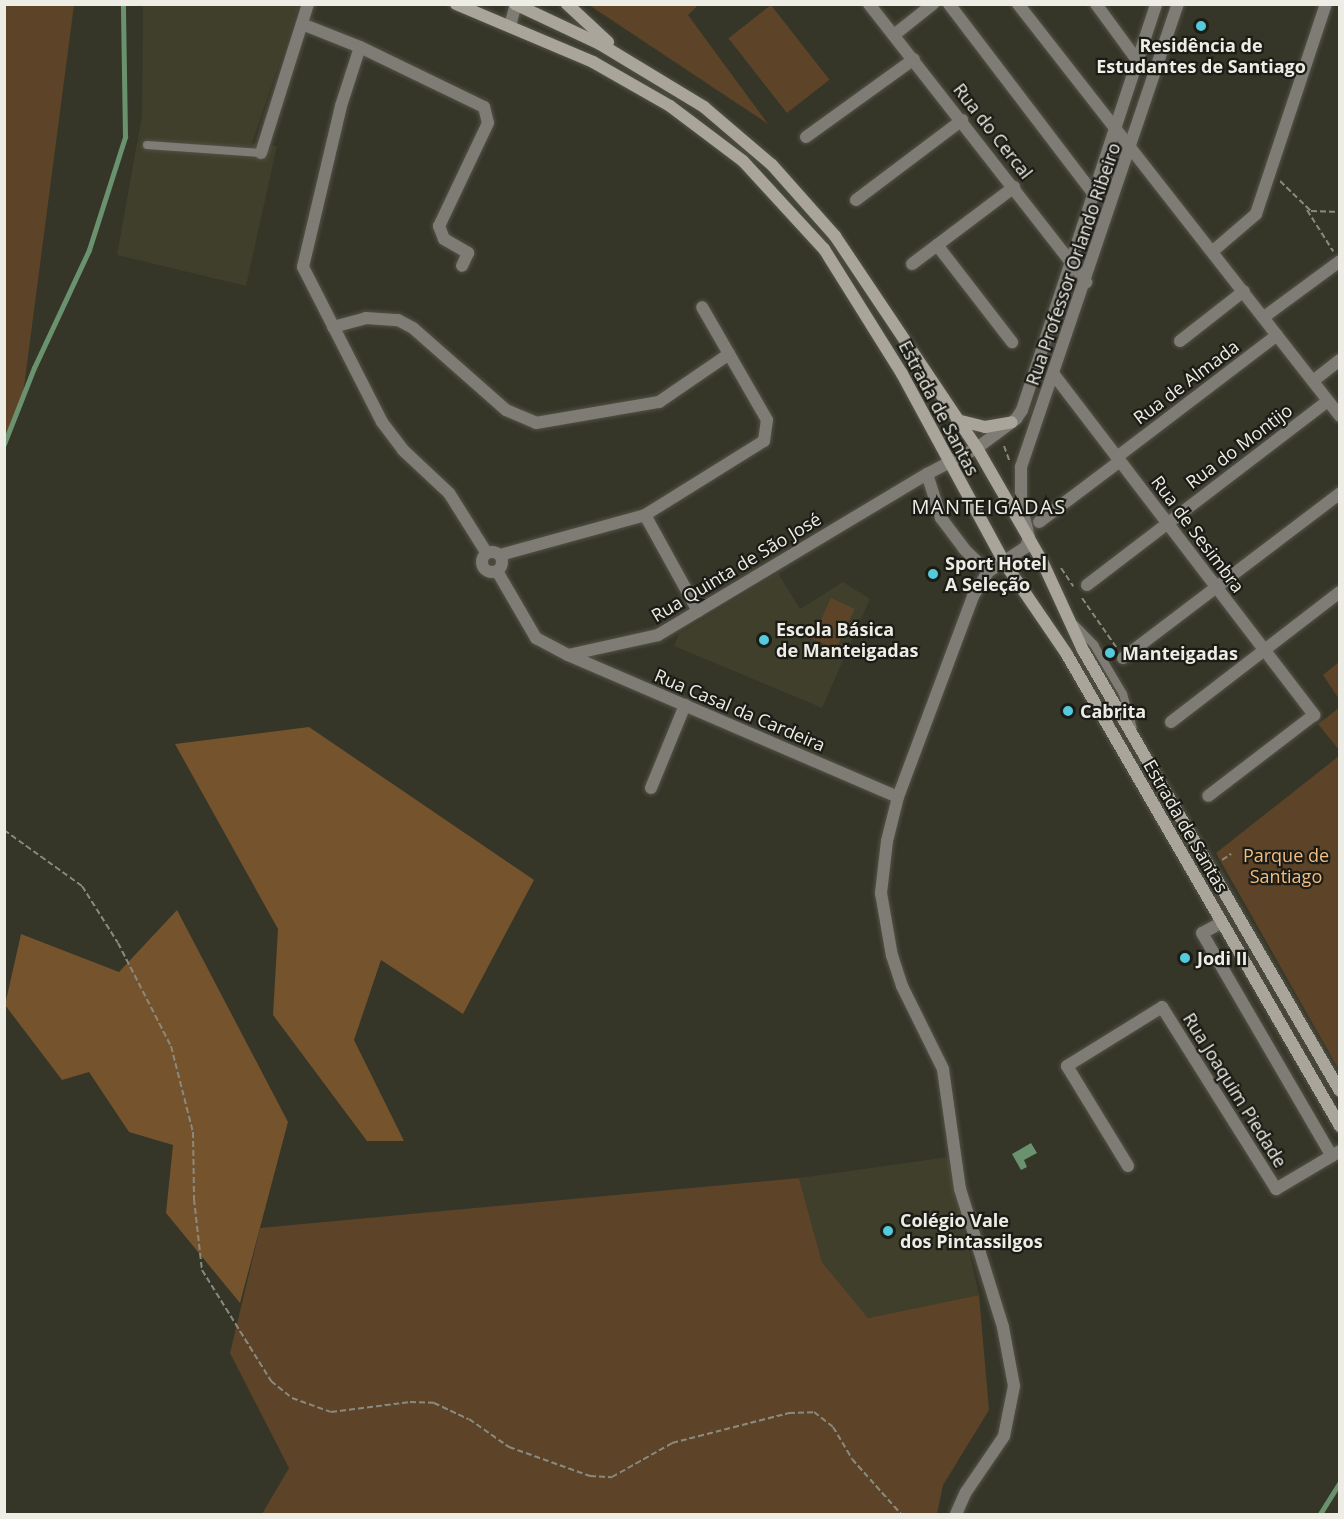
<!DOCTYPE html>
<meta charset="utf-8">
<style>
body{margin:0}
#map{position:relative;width:1344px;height:1519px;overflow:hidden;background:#353528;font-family:"Open Sans",sans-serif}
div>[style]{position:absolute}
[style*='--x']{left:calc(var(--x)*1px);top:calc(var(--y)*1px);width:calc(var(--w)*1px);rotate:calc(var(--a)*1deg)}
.built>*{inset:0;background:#3f3f2c}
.green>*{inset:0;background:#5d4428;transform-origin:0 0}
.forest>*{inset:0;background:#74532d}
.water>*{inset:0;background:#6a926f}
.stream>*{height:4.5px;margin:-2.25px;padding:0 2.25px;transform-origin:2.25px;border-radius:2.25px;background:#6a926f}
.path>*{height:2px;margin-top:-1px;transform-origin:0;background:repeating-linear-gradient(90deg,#89897e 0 6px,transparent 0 9px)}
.roads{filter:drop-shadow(0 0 2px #525246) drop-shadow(0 0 2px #525246)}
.service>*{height:8px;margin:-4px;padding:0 4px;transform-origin:4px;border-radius:4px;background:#7f7c76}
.minor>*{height:12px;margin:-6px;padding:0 6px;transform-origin:6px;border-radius:6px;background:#7f7c76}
.minor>.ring{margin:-6px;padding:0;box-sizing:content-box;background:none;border:12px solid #7f7c76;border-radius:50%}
.tertiary>*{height:12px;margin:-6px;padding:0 6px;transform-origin:6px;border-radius:6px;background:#7f7c76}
.secondary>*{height:12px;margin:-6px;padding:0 6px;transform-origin:6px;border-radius:6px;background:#a9a59b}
.dots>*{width:16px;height:16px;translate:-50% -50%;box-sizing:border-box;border:3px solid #1c1c16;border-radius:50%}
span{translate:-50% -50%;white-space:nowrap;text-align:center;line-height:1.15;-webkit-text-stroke:4.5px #1c1c16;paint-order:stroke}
.poi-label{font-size:18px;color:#edede5;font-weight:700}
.left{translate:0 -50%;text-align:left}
.street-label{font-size:18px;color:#edede5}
.park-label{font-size:18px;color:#f4bc81}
.neighbourhood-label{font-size:20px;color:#edede5;letter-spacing:1.5px}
.frame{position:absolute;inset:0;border:6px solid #edede5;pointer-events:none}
</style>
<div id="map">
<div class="built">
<i style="clip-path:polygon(143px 5px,299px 5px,252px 143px,277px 146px,246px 286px,117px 255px,142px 115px)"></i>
<i style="clip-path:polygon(778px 573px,800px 609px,843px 582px,870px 599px,822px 708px,674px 646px,679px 634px)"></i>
<i style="clip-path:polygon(948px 1157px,979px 1295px,868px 1318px,822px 1262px,799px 1178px)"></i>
</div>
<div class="green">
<i style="clip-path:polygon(5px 4px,74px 5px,22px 402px,5px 436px)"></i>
<i style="clip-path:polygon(589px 5px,698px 5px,688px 15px,768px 124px)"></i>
<i style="left:771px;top:5px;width:95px;height:54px;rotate:52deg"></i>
<i style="left:831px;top:598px;width:26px;height:45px;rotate:25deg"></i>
<i style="clip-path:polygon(1339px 662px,1339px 699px,1323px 675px)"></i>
<i style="clip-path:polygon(1339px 708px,1339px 750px,1318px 724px)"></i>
<i style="clip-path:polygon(1339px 756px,1339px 1070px,1216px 853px)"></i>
<i style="clip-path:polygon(799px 1178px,822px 1262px,868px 1318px,979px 1295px,989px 1410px,943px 1485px,937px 1514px,262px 1514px,289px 1468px,230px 1353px,260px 1228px)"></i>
</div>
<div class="forest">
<i style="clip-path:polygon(309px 727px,534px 880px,463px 1014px,381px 960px,354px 1040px,404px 1141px,367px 1141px,273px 1015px,278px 929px,175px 744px)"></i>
<i style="clip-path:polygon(177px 910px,288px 1122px,240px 1303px,166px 1213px,173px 1145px,129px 1132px,89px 1072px,62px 1080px,5px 1005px,21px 934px,119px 972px)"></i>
</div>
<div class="water">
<i style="clip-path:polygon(1031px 1143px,1037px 1153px,1024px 1160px,1027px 1167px,1021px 1170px,1012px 1154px)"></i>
</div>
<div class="stream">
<i style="--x:4;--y:444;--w:82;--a:-68.5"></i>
<i style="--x:34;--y:368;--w:130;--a:-65"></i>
<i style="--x:89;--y:250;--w:119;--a:-72.3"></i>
<i style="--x:125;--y:137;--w:133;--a:-90.9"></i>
<i style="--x:1320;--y:1514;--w:38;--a:-58"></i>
</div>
<div class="path">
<i style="--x:1280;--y:181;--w:43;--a:44.1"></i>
<i style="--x:1311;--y:211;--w:29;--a:2"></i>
<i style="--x:1307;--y:210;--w:49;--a:57.6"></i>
<i style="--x:1004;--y:446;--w:15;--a:70"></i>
<i style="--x:1061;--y:568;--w:22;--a:56"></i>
<i style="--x:1082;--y:598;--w:60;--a:55.2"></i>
<i style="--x:4;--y:830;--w:96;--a:35.7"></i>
<i style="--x:82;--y:886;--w:67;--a:57.7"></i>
<i style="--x:118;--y:943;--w:116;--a:62.8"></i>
<i style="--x:171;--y:1046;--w:89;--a:75.7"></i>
<i style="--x:193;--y:1132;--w:67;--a:89.1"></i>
<i style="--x:194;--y:1199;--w:71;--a:83.6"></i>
<i style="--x:202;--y:1270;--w:131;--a:58.1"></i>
<i style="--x:271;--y:1381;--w:27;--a:39"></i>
<i style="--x:292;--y:1398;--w:41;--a:19.7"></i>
<i style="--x:331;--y:1412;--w:80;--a:-7.2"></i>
<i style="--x:410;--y:1402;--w:24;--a:2"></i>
<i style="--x:434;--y:1403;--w:38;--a:25"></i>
<i style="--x:469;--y:1419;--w:49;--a:35"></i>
<i style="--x:509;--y:1447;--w:86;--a:19.7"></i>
<i style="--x:590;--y:1476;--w:22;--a:3"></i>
<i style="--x:612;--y:1477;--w:69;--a:-29.5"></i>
<i style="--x:672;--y:1443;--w:121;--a:-14.4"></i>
<i style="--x:789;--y:1413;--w:25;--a:-2"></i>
<i style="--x:814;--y:1412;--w:24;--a:38"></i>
<i style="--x:833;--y:1427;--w:37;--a:59"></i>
<i style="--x:852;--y:1459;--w:74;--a:48.3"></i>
<i style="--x:1222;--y:860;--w:11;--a:-34"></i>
</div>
<div class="roads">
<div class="service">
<i style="--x:147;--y:145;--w:114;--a:4"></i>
<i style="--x:1075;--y:625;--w:28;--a:46"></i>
<i style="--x:1094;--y:645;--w:57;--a:59.4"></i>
<i style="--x:1123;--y:694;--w:35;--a:74"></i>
</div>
<div class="minor">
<i style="--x:869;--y:4;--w:353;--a:52"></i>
<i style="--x:949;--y:4;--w:238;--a:52.7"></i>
<i style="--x:1018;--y:4;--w:523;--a:51.99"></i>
<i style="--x:1096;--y:4;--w:69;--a:53.8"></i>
<i style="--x:302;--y:24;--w:62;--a:21.6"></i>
<i style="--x:360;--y:47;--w:138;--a:25.8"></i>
<i style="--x:484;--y:107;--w:16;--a:76"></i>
<i style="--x:488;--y:123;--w:114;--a:115.4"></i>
<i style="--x:439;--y:226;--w:14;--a:69"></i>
<i style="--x:444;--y:239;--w:28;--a:30"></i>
<i style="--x:468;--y:253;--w:14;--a:115"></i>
<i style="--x:894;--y:35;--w:50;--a:-38.5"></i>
<i style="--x:360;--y:47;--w:62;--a:107.9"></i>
<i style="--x:341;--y:106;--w:165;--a:103.3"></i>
<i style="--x:303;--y:267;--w:174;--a:63"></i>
<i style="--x:382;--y:422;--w:35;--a:53"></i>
<i style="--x:403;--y:450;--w:63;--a:43.1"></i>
<i style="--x:449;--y:493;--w:70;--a:57.9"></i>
<i style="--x:806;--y:137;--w:133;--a:-35.8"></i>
<i style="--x:261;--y:153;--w:156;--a:-72.5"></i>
<i style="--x:856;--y:200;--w:133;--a:-37"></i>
<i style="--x:937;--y:245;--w:123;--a:52.3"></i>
<i style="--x:1213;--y:251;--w:57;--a:-40.7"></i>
<i style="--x:1256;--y:214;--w:221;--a:-71.6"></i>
<i style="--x:912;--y:264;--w:128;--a:-37"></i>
<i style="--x:1264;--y:317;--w:94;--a:-36.4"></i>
<i style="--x:333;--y:327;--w:34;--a:-15"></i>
<i style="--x:366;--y:318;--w:32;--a:4"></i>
<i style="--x:398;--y:320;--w:17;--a:28"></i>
<i style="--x:413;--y:328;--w:124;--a:41.4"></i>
<i style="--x:506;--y:410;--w:33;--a:23"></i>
<i style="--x:536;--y:423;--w:125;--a:-9.7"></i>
<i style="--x:659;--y:402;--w:85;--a:-34.4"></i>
<i style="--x:1180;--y:341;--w:81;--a:-38"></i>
<i style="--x:1055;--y:376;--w:427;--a:52.6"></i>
<i style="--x:1314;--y:715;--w:133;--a:142.6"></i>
<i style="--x:1313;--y:381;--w:34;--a:-38"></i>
<i style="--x:1117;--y:457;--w:201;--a:-37.3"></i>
<i style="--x:927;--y:474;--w:46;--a:72.3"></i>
<i style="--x:941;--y:518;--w:39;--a:53"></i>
<i style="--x:964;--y:549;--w:33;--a:44"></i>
<i style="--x:645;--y:515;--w:110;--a:61.1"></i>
<i style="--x:1039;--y:522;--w:101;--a:-37"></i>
<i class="ring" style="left:482px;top:552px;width:8px;height:8px"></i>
<i style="--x:500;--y:555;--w:150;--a:-15.4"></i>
<i style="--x:645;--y:515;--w:140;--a:-31.9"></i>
<i style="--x:764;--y:441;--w:21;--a:-82"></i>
<i style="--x:767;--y:420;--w:130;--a:-119.9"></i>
<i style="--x:497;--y:571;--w:78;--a:59.8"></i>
<i style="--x:536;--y:638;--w:36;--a:28"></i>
<i style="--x:568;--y:655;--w:92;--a:-12.5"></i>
<i style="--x:658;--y:635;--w:313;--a:-30.9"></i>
<i style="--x:927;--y:474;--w:56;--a:-27.5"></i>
<i style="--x:977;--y:448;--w:49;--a:-36.6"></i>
<i style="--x:1016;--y:419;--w:11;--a:-56"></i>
<i style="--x:1022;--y:410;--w:428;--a:-71.7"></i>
<i style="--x:1087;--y:585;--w:303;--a:-37.4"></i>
<i style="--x:568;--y:655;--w:359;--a:23.3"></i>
<i style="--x:1123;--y:658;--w:273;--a:-37.2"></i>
<i style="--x:1171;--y:722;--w:213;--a:-37.6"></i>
<i style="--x:651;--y:788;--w:90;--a:-67.7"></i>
<i style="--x:1221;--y:923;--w:21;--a:152"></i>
<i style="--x:1202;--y:933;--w:258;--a:59.8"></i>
<i style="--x:1128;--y:1166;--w:117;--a:-121.4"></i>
<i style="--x:1067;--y:1066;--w:112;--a:-31.8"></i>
<i style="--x:1162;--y:1007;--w:215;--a:57.9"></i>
<i style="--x:1276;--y:1189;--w:74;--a:-30.7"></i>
<i style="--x:956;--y:1514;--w:24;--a:-66"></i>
<i style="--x:966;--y:1492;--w:68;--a:-55.8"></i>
<i style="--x:1004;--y:1436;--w:51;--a:-78.7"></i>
<i style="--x:1014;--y:1386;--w:60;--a:-100.6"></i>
<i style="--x:1003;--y:1327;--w:145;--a:-107.3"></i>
<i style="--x:960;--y:1189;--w:121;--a:-98.1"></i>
<i style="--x:943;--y:1069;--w:93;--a:-116.3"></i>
<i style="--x:902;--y:986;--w:32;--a:-108"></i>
<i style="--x:892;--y:956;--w:64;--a:-99.9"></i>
<i style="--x:881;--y:893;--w:52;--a:-83.4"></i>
<i style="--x:887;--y:841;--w:45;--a:-76"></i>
<i style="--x:898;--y:797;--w:215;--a:-69.5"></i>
<i style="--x:973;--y:596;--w:28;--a:-58"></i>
<i style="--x:988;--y:572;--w:45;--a:-33.3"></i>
<i style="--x:1026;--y:547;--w:10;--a:-73"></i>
<i style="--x:1029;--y:537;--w:32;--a:-104"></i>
<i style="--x:1021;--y:506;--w:39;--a:-90"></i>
<i style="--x:1021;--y:467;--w:489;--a:-71.3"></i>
</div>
<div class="tertiary">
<i style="--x:510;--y:26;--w:23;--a:-75"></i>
</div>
<div class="secondary">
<i style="--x:456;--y:4;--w:149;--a:22.9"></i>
<i style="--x:593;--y:62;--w:89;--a:29.7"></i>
<i style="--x:670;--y:106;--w:91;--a:37"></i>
<i style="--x:743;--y:161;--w:120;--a:47.4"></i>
<i style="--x:824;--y:249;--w:147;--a:58"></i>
<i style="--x:902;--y:374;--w:214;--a:61.5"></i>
<i style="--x:1004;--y:562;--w:110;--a:55.7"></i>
<i style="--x:1066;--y:653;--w:547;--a:59.92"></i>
<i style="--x:515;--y:4;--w:94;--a:25.2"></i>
<i style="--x:600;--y:44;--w:122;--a:31.2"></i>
<i style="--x:704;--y:107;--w:89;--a:40.5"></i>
<i style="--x:772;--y:165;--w:95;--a:48.4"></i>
<i style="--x:835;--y:236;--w:255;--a:56.2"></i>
<i style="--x:977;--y:448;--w:130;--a:60.1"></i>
<i style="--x:1042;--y:561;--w:98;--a:65.3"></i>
<i style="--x:1083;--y:650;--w:510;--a:59.77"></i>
<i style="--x:567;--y:4;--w:56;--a:42.8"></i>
<i style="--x:957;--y:420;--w:29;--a:14"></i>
<i style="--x:985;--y:427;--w:27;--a:-10"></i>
</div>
</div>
<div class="dots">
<i style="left:1201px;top:26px;background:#53cbdc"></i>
<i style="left:933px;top:574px;background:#53cbdc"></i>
<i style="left:764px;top:640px;background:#53cbdc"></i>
<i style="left:1110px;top:653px;background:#53cbdc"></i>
<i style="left:1068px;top:711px;background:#53cbdc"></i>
<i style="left:1185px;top:958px;background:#53cbdc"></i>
<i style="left:888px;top:1231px;background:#53cbdc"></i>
</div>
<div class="poi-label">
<span style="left:1201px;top:56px">Residência de<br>Estudantes de Santiago</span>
<span class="left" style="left:945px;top:574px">Sport Hotel<br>A Seleção</span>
<span class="left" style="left:776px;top:640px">Escola Básica<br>de Manteigadas</span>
<span class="left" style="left:1122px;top:653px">Manteigadas</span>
<span class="left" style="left:1080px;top:711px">Cabrita</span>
<span class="left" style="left:1197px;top:958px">Jodi II</span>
<span class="left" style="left:900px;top:1231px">Colégio Vale<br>dos Pintassilgos</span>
</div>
<div class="street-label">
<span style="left:993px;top:131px;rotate:52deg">Rua do Cercal</span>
<span style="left:1073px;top:264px;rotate:-71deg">Rua Professor Orlando Ribeiro</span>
<span style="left:1186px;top:382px;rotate:-37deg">Rua de Almada</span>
<span style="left:939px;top:408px;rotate:62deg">Estrada de Santas</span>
<span style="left:1239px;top:446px;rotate:-37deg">Rua do Montijo</span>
<span style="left:1198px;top:534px;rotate:53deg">Rua de Sesimbra</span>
<span style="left:736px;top:567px;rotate:-31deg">Rua Quinta de São José</span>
<span style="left:740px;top:710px;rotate:23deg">Rua Casal da Cardeira</span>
<span style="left:1186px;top:826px;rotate:60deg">Estrada de Santas</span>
<span style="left:1235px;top:1090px;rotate:58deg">Rua Joaquim Piedade</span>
</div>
<div class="park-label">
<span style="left:1286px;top:866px">Parque de<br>Santiago</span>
</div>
<div class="neighbourhood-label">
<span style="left:989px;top:506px">MANTEIGADAS</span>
</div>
<div class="frame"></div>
</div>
